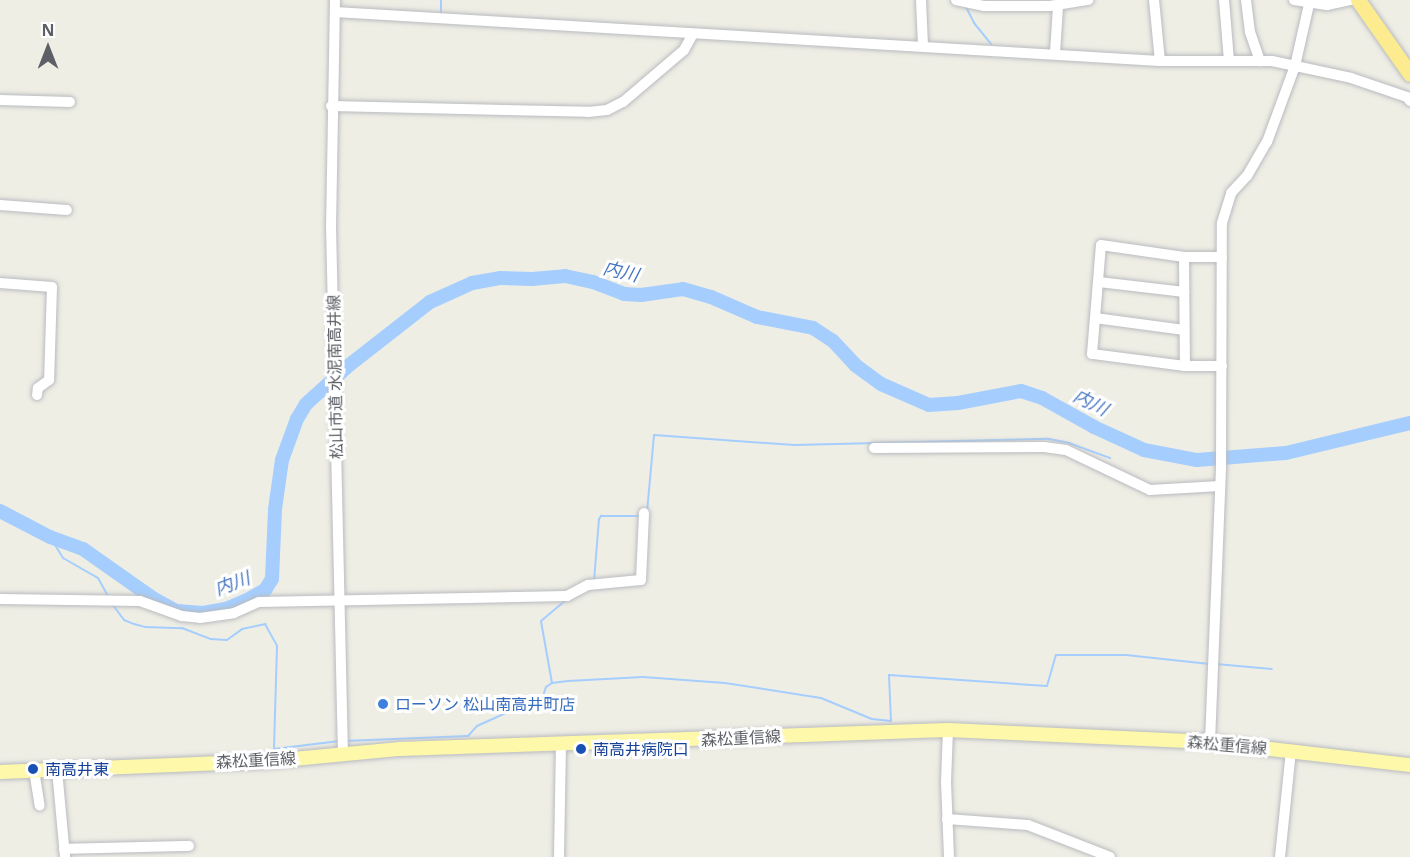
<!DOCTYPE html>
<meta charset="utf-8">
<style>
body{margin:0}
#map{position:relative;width:1410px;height:857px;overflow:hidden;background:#efeee5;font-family:"Noto Sans","Noto Sans JP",sans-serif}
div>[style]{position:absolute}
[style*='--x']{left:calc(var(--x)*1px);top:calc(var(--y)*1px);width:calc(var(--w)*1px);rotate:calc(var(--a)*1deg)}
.stream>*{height:2px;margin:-1px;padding:0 1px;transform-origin:1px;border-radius:1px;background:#a5cefe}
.river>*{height:14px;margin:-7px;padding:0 7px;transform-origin:7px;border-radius:7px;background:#a5cefe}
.roads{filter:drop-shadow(0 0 2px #b9bbc0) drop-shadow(0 0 2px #b9bbc0)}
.minor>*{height:10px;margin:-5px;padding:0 5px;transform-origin:5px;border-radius:5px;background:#fff}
.major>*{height:14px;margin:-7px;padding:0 7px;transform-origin:7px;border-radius:7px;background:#fef9aa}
.highway>*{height:15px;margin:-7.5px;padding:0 7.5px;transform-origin:7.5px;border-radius:7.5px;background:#fcec8f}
.dots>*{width:16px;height:16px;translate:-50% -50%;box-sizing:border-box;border:3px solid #fff;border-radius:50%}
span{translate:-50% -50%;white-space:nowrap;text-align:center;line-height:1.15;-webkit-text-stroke:6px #fff;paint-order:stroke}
.street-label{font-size:16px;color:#5c5f65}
.shop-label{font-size:16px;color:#366cbe}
.left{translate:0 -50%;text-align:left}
.transit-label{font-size:16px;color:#164399}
.water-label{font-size:18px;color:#4776c2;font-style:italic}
.north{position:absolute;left:18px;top:18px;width:60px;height:60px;-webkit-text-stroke:4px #fff;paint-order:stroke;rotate:0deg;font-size:16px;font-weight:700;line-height:24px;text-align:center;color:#5c5f65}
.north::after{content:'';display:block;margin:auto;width:21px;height:27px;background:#5c5f65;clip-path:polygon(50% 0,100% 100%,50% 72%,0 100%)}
</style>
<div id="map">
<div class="stream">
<i style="--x:966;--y:7;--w:18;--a:63"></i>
<i style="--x:974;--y:23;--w:27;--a:51"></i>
<i style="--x:441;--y:15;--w:15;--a:-90"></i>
<i style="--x:647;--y:512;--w:77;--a:-84.8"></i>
<i style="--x:654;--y:435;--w:141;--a:4.1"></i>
<i style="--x:795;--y:445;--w:254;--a:-1.4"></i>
<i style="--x:1049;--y:439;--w:20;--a:11"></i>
<i style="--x:1069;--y:443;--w:44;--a:20.1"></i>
<i style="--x:50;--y:537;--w:25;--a:58"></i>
<i style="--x:63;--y:558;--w:40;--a:29.7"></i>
<i style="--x:98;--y:578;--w:23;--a:61"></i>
<i style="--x:594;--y:581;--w:62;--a:-85.4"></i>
<i style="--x:599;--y:519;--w:4;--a:-56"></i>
<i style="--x:601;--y:516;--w:39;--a:0"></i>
<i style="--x:112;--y:604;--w:20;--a:53"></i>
<i style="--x:124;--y:620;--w:11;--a:22"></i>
<i style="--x:134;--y:624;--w:11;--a:15"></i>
<i style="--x:145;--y:627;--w:37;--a:2"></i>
<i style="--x:182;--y:628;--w:31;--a:21"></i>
<i style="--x:211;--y:639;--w:16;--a:4"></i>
<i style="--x:227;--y:640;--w:19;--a:-36"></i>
<i style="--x:242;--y:629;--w:24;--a:-12"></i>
<i style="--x:265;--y:624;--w:25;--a:61"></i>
<i style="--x:277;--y:646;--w:103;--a:91.7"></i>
<i style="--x:274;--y:749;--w:66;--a:-6.9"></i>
<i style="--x:1216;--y:664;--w:56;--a:5.1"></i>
<i style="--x:552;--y:683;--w:63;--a:-100.1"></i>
<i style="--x:541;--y:621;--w:33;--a:-40"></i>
<i style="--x:345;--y:741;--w:123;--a:-2.3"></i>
<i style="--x:468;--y:736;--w:13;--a:-48"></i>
<i style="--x:477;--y:726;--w:72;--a:-24.4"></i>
<i style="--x:543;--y:696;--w:9;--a:-72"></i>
<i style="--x:546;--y:687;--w:7;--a:-34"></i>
<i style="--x:552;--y:683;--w:16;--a:-7"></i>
<i style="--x:568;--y:681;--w:75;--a:-3.1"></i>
<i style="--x:643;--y:677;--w:82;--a:4.2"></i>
<i style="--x:725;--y:683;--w:97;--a:8.9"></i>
<i style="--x:821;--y:698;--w:55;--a:22.4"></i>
<i style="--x:872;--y:719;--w:19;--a:6"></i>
<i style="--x:891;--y:721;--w:46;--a:-92.5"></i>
<i style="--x:889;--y:675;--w:158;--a:4"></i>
<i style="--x:1047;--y:686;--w:32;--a:-74"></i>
<i style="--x:1056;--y:655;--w:70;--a:0"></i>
<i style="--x:1126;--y:655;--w:84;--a:6.1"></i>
</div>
<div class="river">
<i style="--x:0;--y:511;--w:56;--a:27.5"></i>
<i style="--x:50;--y:537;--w:35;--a:20"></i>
<i style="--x:83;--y:549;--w:83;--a:35.2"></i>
<i style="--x:151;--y:597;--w:29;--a:29"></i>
<i style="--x:176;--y:611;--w:27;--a:4"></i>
<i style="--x:203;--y:613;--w:23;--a:-10"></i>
<i style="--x:226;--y:609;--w:23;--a:-23"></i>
<i style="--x:247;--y:600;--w:21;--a:-29"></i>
<i style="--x:265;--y:590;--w:13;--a:-58"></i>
<i style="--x:272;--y:579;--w:70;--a:-87.5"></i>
<i style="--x:275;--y:509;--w:49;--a:-81.9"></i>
<i style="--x:282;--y:460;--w:44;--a:-69.9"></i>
<i style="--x:297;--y:419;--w:17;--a:-59"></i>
<i style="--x:306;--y:404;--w:57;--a:-42.1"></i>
<i style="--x:348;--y:366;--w:104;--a:-38"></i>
<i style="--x:430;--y:302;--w:46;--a:-24.3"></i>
<i style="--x:472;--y:283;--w:28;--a:-10"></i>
<i style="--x:500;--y:278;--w:32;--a:2"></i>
<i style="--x:532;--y:279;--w:33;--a:-5"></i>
<i style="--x:565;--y:276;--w:29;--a:12"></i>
<i style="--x:593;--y:282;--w:33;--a:21"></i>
<i style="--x:624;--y:294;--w:17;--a:3"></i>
<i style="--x:641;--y:295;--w:42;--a:-8.1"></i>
<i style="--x:683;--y:289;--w:29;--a:16"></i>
<i style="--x:711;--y:297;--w:50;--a:23.5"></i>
<i style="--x:757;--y:317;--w:57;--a:11.1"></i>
<i style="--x:813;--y:328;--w:24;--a:33"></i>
<i style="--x:833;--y:341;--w:33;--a:47"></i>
<i style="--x:855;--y:365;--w:32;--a:36"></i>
<i style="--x:881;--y:384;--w:52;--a:23.6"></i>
<i style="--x:929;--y:405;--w:29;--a:-4"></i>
<i style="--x:958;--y:403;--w:64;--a:-10.8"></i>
<i style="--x:1021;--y:391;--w:22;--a:18"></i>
<i style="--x:1042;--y:398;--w:60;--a:29.1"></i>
<i style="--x:1094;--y:427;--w:55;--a:24.7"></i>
<i style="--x:1144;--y:450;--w:54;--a:10.7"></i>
<i style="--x:1197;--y:460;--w:89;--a:-4.5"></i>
<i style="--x:1286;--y:453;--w:128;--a:-13.6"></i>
</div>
<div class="roads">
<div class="minor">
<i style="--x:335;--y:0;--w:226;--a:91"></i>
<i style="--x:331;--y:226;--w:528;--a:88.7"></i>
<i style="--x:921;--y:0;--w:46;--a:87.5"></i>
<i style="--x:956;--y:0;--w:29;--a:12"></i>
<i style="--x:984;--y:6;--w:66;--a:0"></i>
<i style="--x:1050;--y:6;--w:39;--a:-9"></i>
<i style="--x:1154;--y:0;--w:61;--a:84.4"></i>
<i style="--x:1224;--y:0;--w:61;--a:85.3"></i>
<i style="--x:1246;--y:0;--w:32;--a:83"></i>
<i style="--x:1250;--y:32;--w:31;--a:71"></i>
<i style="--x:1294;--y:0;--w:33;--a:9"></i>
<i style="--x:1327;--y:5;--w:25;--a:-12"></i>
<i style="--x:335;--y:12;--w:826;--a:3.4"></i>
<i style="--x:1160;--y:61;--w:112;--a:0"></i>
<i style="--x:1272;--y:61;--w:81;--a:12.1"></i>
<i style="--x:1351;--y:78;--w:59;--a:18.7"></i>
<i style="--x:1407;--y:97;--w:5;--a:53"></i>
<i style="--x:1055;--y:53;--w:47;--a:-86.3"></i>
<i style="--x:0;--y:100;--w:70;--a:1.6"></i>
<i style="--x:331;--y:106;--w:257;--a:1.3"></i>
<i style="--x:588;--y:112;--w:19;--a:-6"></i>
<i style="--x:607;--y:110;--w:18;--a:-27"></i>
<i style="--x:623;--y:102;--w:80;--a:-40.4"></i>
<i style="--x:684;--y:50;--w:18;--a:-61"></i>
<i style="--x:0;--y:205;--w:67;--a:4.3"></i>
<i style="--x:1184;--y:257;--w:109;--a:89.5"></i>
<i style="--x:1099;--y:282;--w:86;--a:6.7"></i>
<i style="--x:0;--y:283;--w:52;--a:4.4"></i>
<i style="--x:52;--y:287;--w:93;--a:91.8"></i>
<i style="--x:49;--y:380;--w:14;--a:144"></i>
<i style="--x:38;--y:388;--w:7;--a:98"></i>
<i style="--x:1095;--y:318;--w:90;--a:7.7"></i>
<i style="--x:1222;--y:366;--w:37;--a:180"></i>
<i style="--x:1185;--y:366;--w:94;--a:-172.6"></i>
<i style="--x:1092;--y:354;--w:109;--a:-85.3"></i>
<i style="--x:1101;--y:245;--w:84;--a:8.2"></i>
<i style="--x:1184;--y:257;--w:38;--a:0"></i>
<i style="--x:874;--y:448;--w:170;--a:-0.3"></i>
<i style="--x:1044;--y:447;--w:22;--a:8"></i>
<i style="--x:1066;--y:450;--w:93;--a:25.5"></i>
<i style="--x:1150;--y:490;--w:70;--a:-3.3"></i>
<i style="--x:0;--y:599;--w:140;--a:0.8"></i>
<i style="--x:140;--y:601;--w:45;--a:19.7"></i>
<i style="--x:182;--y:616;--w:18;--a:6"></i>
<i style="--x:200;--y:618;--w:34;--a:-8"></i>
<i style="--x:234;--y:613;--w:27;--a:-24"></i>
<i style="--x:259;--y:602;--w:308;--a:-1.1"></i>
<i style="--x:567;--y:596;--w:24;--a:-28"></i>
<i style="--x:588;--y:585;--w:53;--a:-5.4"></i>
<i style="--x:641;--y:580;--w:67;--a:-87.4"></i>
<i style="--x:948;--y:730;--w:52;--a:92.2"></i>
<i style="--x:946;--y:782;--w:75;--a:87.7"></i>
<i style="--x:1210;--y:742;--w:276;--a:-87.7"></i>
<i style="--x:1221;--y:466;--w:243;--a:-89.8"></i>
<i style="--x:1222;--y:223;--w:31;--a:-73"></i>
<i style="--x:1231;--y:193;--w:23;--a:-47"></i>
<i style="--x:1247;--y:176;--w:39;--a:-60"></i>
<i style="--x:1267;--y:142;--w:81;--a:-69.8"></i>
<i style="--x:1295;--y:66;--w:68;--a:-77.2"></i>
<i style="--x:34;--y:770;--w:36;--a:81"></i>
<i style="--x:57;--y:770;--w:87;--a:84.7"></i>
<i style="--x:947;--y:819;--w:81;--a:4.2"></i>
<i style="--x:1028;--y:825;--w:88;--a:21.3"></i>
<i style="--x:64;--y:849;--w:125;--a:-1.4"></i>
<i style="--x:559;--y:857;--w:113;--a:-89"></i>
<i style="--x:1280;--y:857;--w:107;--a:-84.1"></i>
</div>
<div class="major">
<i style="--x:0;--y:772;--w:272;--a:-2.3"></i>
<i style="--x:272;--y:761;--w:129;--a:-5.4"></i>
<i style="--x:400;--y:749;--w:548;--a:-1.99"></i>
<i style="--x:948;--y:730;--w:262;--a:2.6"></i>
<i style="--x:1210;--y:742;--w:201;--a:6.6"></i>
</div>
<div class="highway">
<i style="--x:1358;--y:0;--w:90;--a:54.9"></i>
</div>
</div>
<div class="dots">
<i style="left:383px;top:704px;background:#3f7fe0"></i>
<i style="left:581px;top:749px;background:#1a4fb4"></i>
<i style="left:33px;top:769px;background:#1a4fb4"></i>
</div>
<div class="street-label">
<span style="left:335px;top:377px;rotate:-91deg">松山市道 水泥南高井線</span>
<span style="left:741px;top:738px;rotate:-3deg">森松重信線</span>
<span style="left:1227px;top:745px;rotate:5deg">森松重信線</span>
<span style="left:256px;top:760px;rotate:-3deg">森松重信線</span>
</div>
<div class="shop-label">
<span class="left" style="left:395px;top:704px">ローソン 松山南高井町店</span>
</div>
<div class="transit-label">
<span class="left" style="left:593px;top:749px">南高井病院口</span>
<span class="left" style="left:45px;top:769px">南高井東</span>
</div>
<div class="water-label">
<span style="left:621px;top:271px;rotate:13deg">内川</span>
<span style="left:1091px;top:402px;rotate:27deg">内川</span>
<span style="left:232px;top:583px;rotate:-20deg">内川</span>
</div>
<div class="north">N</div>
</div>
